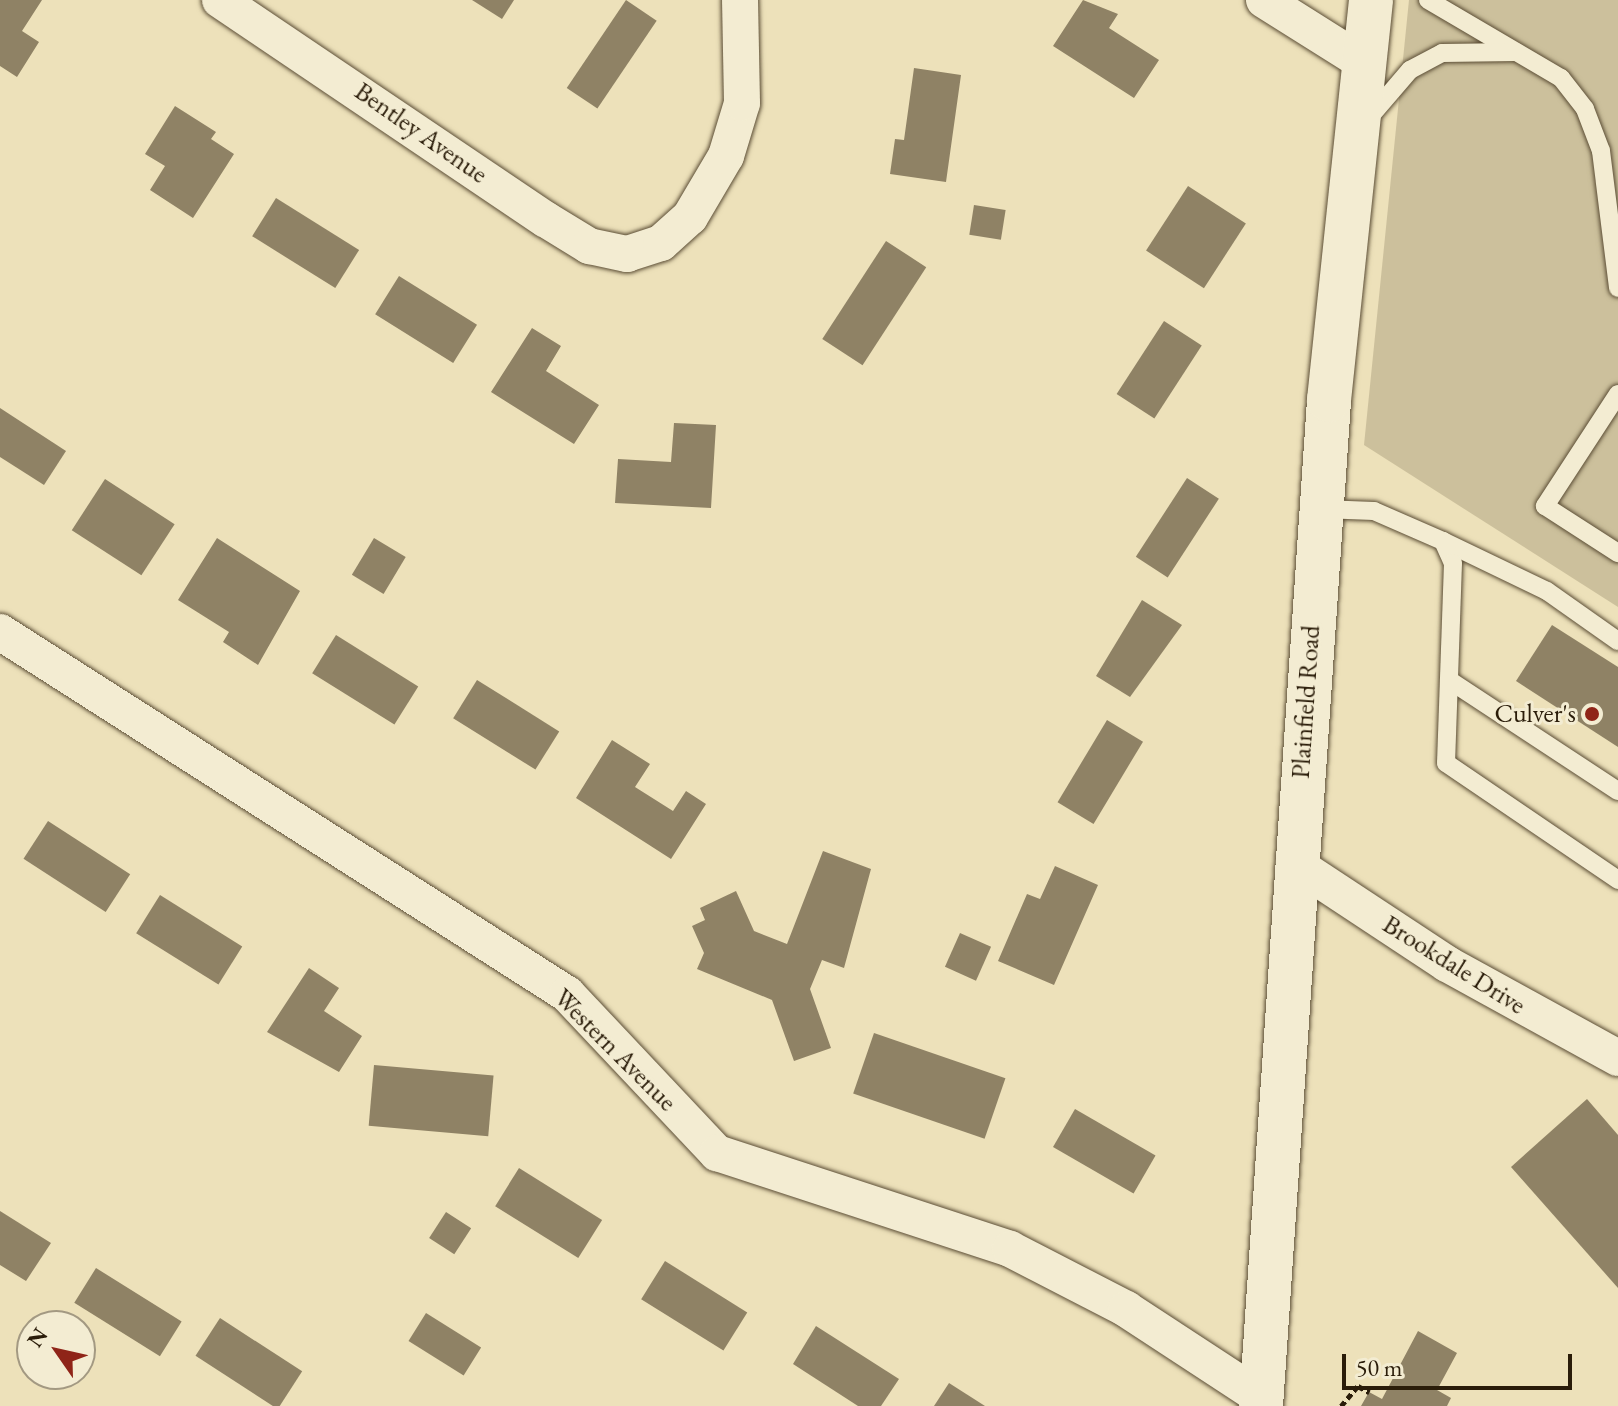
<!DOCTYPE html>
<style>
body{margin:0}
#map{position:relative;width:1618px;height:1406px;overflow:hidden;background:#ede1ba;font-family:"EB Garamond",serif}
div>[style]{position:absolute}
[style*='--x']{left:calc(var(--x)*1px);top:calc(var(--y)*1px);width:calc(var(--w)*1px);rotate:calc(var(--a)*1deg)}
.green>*{inset:0;background:#ccc09c}
.building>*{inset:0;background:#8f8265;transform-origin:0 0}
.path>*{height:5px;margin-top:-2.5px;transform-origin:0;background:repeating-linear-gradient(90deg,#2a1c09 0 6px,transparent 0 10px)}
.roads{filter:drop-shadow(0 0 2px #5b4d35) drop-shadow(0 0 2px #5b4d35)}
.service>*{height:18px;margin:-9px;padding:0 9px;transform-origin:9px;border-radius:9px;background:#f3ecd2}
.minor>*{height:36px;margin:-18px;padding:0 18px;transform-origin:18px;border-radius:18px;background:#f3ecd2}
.secondary>*{height:44px;margin:-22px;padding:0 22px;transform-origin:22px;border-radius:22px;background:#f3ecd2}
.dots>*{width:22px;height:22px;translate:-50% -50%;box-sizing:border-box;border:4px solid #f3ecd2;border-radius:50%}
span{translate:-50% -50%;white-space:nowrap;text-align:center;line-height:1.15;-webkit-text-stroke:6px #f3ecd2;paint-order:stroke}
.street-label{font-size:26px;color:#2a1c09}
.poi-label{font-size:26px;color:#2a1c09}
.right{translate:-100% -50%;text-align:right}
.north{position:absolute;left:16px;top:1310px;width:80px;height:80px;box-sizing:border-box;background:#f3ecd2;border:2px solid #a39982;border-radius:50%;rotate:304deg;font-size:22px;font-weight:700;line-height:32px;text-align:center;color:#2a1c09}
.north::after{content:'';display:block;margin:auto;width:28px;height:36px;background:#8f2418;clip-path:polygon(50% 0,100% 100%,50% 72%,0 100%)}
.scale{position:absolute;left:1342px;top:1354px;width:230px;height:36px;box-sizing:border-box;border:4px solid #2a1c09;border-top:0;padding-left:10px;font-size:24px;line-height:28px;white-space:nowrap;color:#2a1c09;-webkit-text-stroke:6px #f3ecd2;paint-order:stroke}
</style>
<div id="map">
<div class="green">
<i style="clip-path:polygon(1409px 0,1618px 0,1618px 607px,1364px 445px)"></i>
</div>
<div class="building">
<i style="clip-path:polygon(0 0,42px 0,22px 31px,39px 42px,17px 77px,0 66px)"></i>
<i style="clip-path:polygon(472px 0,514px 0,502px 19px)"></i>
<i style="left:626px;top:0;width:37px;height:106px;rotate:34deg"></i>
<i style="clip-path:polygon(1083px 0,1118px 14px,1109px 28px,1159px 60px,1134px 98px,1053px 46px)"></i>
<i style="clip-path:polygon(914px 68px,961px 75px,946px 182px,890px 174px,895px 139px,904px 140px)"></i>
<i style="clip-path:polygon(175px 106px,216px 132px,211px 139px,234px 154px,193px 218px,150px 190px,165px 166px,145px 154px)"></i>
<i style="left:1188px;top:186px;width:69px;height:77px;rotate:33deg"></i>
<i style="left:276px;top:198px;width:98px;height:45px;rotate:32deg"></i>
<i style="left:974px;top:205px;width:32px;height:30px;rotate:9deg"></i>
<i style="left:886px;top:241px;width:48px;height:117px;rotate:33deg"></i>
<i style="left:399px;top:276px;width:92px;height:45px;rotate:32deg"></i>
<i style="left:1164px;top:321px;width:45px;height:87px;rotate:33deg"></i>
<i style="clip-path:polygon(532px 328px,561px 346px,546px 371px,599px 405px,574px 444px,491px 392px)"></i>
<i style="clip-path:polygon(0 408px,66px 451px,44px 485px,0 457px)"></i>
<i style="clip-path:polygon(674px 423px,716px 425px,711px 508px,615px 503px,618px 459px,671px 462px)"></i>
<i style="left:1187px;top:478px;width:38px;height:94px;rotate:33deg"></i>
<i style="left:105px;top:479px;width:83px;height:61px;rotate:33deg"></i>
<i style="clip-path:polygon(217px 538px,300px 591px,258px 665px,223px 642px,229px 632px,178px 600px)"></i>
<i style="left:374px;top:538px;width:37px;height:43px;rotate:31deg"></i>
<i style="clip-path:polygon(1142px 600px,1182px 625px,1130px 697px,1096px 676px)"></i>
<i style="clip-path:polygon(1552px 625px,1618px 667px,1618px 747px,1516px 681px)"></i>
<i style="left:336px;top:635px;width:97px;height:45px;rotate:32deg"></i>
<i style="left:477px;top:680px;width:97px;height:45px;rotate:32deg"></i>
<i style="left:1107px;top:720px;width:42px;height:96px;rotate:31deg"></i>
<i style="clip-path:polygon(612px 740px,650px 764px,635px 787px,673px 811px,686px 791px,706px 804px,671px 859px,576px 798px)"></i>
<i style="left:48px;top:821px;width:98px;height:45px;rotate:33deg"></i>
<i style="clip-path:polygon(823px 851px,871px 869px,844px 968px,822px 960px,810px 989px,831px 1048px,794px 1061px,772px 1000px,697px 969px,704px 953px,692px 926px,705px 920px,700px 908px,736px 891px,754px 931px,787px 944px)"></i>
<i style="clip-path:polygon(1055px 866px,1098px 885px,1054px 985px,998px 961px,1027px 894px,1040px 899px)"></i>
<i style="left:160px;top:895px;width:97px;height:45px;rotate:32deg"></i>
<i style="left:960px;top:933px;width:34px;height:37px;rotate:24deg"></i>
<i style="clip-path:polygon(309px 968px,339px 988px,324px 1011px,362px 1036px,339px 1072px,267px 1032px)"></i>
<i style="left:874px;top:1033px;width:139px;height:64px;rotate:19deg"></i>
<i style="left:374px;top:1065px;width:120px;height:61px;rotate:5deg"></i>
<i style="clip-path:polygon(1587px 1099px,1618px 1135px,1618px 1288px,1511px 1167px)"></i>
<i style="left:1075px;top:1109px;width:93px;height:44px;rotate:30deg"></i>
<i style="left:519px;top:1168px;width:98px;height:45px;rotate:32deg"></i>
<i style="clip-path:polygon(0 1211px,51px 1243px,26px 1281px,0 1265px)"></i>
<i style="left:446px;top:1212px;width:30px;height:31px;rotate:33deg"></i>
<i style="left:665px;top:1261px;width:97px;height:45px;rotate:32deg"></i>
<i style="left:96px;top:1268px;width:101px;height:41px;rotate:32deg"></i>
<i style="left:426px;top:1313px;width:65px;height:33px;rotate:32deg"></i>
<i style="left:220px;top:1318px;width:98px;height:45px;rotate:33deg"></i>
<i style="clip-path:polygon(816px 1326px,899px 1379px,881px 1406px,858px 1406px,793px 1364px)"></i>
<i style="clip-path:polygon(1418px 1331px,1457px 1353px,1437px 1390px,1451px 1398px,1447px 1406px,1361px 1406px,1369px 1392px,1382px 1399px)"></i>
<i style="clip-path:polygon(949px 1383px,985px 1406px,934px 1406px)"></i>
</div>
<div class="path">
<i style="--x:1341;--y:1406;--w:26;--a:-50"></i>
<i style="--x:1358;--y:1386;--w:13;--a:29"></i>
</div>
<div class="roads">
<div class="service">
<i style="--x:1428;--y:0;--w:154;--a:30.4"></i>
<i style="--x:1561;--y:78;--w:39;--a:52"></i>
<i style="--x:1585;--y:109;--w:45;--a:69.1"></i>
<i style="--x:1601;--y:151;--w:138;--a:82.9"></i>
<i style="--x:1368;--y:119;--w:65;--a:-49.4"></i>
<i style="--x:1410;--y:70;--w:36;--a:-28"></i>
<i style="--x:1442;--y:53;--w:74;--a:-0.8"></i>
<i style="--x:1618;--y:394;--w:134;--a:123.1"></i>
<i style="--x:1545;--y:506;--w:87;--a:32.8"></i>
<i style="--x:1322;--y:509;--w:52;--a:2.2"></i>
<i style="--x:1374;--y:511;--w:75;--a:23.5"></i>
<i style="--x:1443;--y:541;--w:115;--a:25.7"></i>
<i style="--x:1547;--y:591;--w:87;--a:35.2"></i>
<i style="--x:1443;--y:541;--w:24;--a:66"></i>
<i style="--x:1453;--y:563;--w:200;--a:92"></i>
<i style="--x:1446;--y:763;--w:208;--a:34.2"></i>
<i style="--x:1449;--y:680;--w:202;--a:33.3"></i>
</div>
<div class="minor">
<i style="--x:220;--y:0;--w:392;--a:34"></i>
<i style="--x:545;--y:219;--w:52;--a:31.5"></i>
<i style="--x:589;--y:246;--w:39;--a:12"></i>
<i style="--x:627;--y:254;--w:36;--a:-18"></i>
<i style="--x:661;--y:243;--w:39;--a:-42"></i>
<i style="--x:690;--y:217;--w:71;--a:-59.5"></i>
<i style="--x:726;--y:156;--w:55;--a:-73.2"></i>
<i style="--x:742;--y:103;--w:103;--a:-91.1"></i>
<i style="--x:1264;--y:0;--w:118;--a:32.2"></i>
<i style="--x:0;--y:632;--w:673;--a:32.56"></i>
<i style="--x:567;--y:994;--w:219;--a:46.7"></i>
<i style="--x:717;--y:1153;--w:308;--a:18.1"></i>
<i style="--x:1010;--y:1249;--w:131;--a:27.3"></i>
<i style="--x:1126;--y:1309;--w:163;--a:33.2"></i>
<i style="--x:1294;--y:863;--w:183;--a:33.4"></i>
<i style="--x:1447;--y:964;--w:195;--a:28.8"></i>
</div>
<div class="secondary">
<i style="--x:1261;--y:1406;--w:1008;--a:-86.13"></i>
<i style="--x:1329;--y:400;--w:402;--a:-84"></i>
</div>
</div>
<div class="dots">
<i style="left:1592px;top:714px;background:#8f2418"></i>
</div>
<div class="street-label">
<span style="left:421px;top:133px;rotate:35deg">Bentley Avenue</span>
<span style="left:1306px;top:702px;rotate:-86deg">Plainfield Road</span>
<span style="left:1454px;top:965px;rotate:32deg">Brookdale Drive</span>
<span style="left:615px;top:1050px;rotate:45deg">Western Avenue</span>
</div>
<div class="poi-label">
<span class="right" style="left:1576px;top:714px">Culver's</span>
</div>
<div class="north">N</div>
<div class="scale">50 m</div>
</div>
